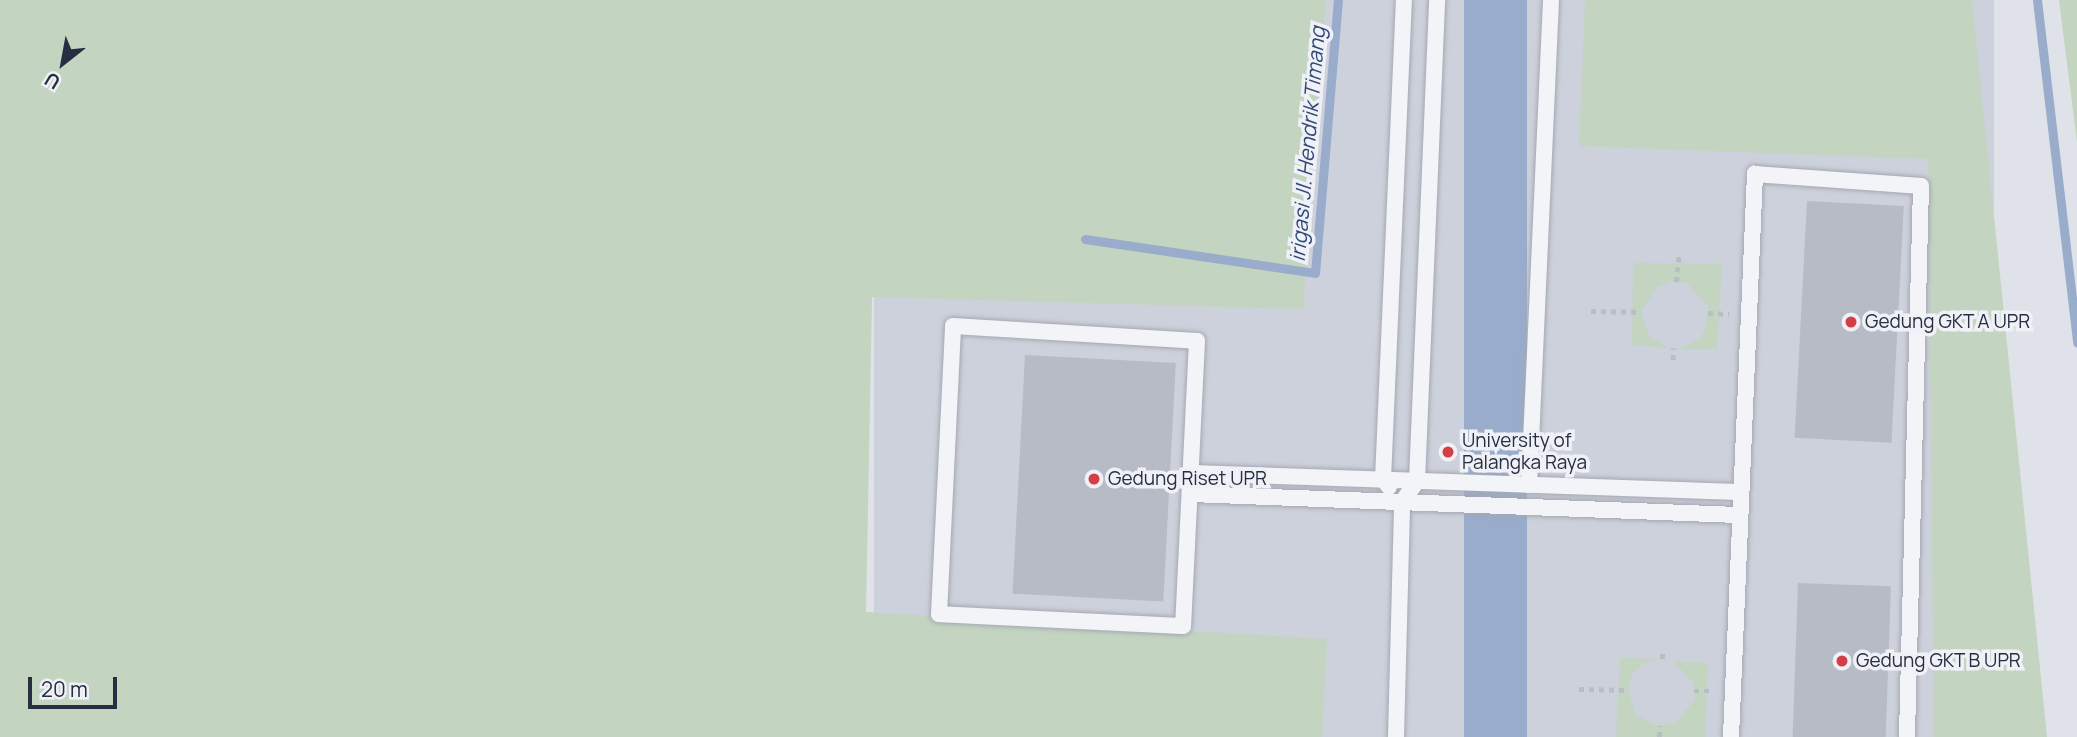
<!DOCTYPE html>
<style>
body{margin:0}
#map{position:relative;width:2077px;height:737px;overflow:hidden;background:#dfe2e9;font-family:Manrope,sans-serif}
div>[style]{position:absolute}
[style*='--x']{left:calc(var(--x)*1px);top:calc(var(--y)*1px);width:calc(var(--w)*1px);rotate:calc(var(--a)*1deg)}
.built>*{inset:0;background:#cdd1db;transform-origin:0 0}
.green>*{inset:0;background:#c3d4c0}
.water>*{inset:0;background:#99accb;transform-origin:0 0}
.stream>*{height:9px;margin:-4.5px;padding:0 4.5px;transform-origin:4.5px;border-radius:4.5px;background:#99accb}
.building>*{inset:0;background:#b6bbc6;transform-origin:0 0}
.path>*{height:4.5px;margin-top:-2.25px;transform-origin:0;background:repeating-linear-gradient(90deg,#b9bdc4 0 5px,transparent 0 10px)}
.roads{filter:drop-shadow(0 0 2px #a4a8b3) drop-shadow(0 0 2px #a4a8b3)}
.lane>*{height:16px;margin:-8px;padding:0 8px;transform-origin:8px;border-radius:8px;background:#f2f4f7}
.dots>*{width:19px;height:19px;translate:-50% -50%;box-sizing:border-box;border:4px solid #eff1f7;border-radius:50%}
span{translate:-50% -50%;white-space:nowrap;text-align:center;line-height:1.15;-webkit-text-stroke:7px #eff1f7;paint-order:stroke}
.poi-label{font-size:19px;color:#272e41}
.left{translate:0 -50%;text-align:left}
.water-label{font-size:21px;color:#304877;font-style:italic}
.north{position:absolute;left:28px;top:28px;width:70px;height:70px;-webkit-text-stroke:5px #eff1f7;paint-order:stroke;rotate:211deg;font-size:19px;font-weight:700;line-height:28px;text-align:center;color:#272e41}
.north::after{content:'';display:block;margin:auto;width:24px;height:32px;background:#272e41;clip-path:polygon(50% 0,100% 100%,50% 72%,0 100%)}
.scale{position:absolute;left:28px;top:677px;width:89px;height:32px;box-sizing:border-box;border:4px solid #272e41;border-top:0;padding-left:9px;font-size:21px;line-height:24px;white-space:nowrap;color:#272e41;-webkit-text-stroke:5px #eff1f7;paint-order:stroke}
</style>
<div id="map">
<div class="built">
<i style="left:874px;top:0;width:1120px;height:738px"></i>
</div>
<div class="green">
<i style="clip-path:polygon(0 0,1326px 0,1303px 309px,872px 297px,866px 612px,1327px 639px,1322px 737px,0 737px)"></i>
<i style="clip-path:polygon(1585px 0,1972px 0,2047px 737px,1934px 737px,1928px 159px,1579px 146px)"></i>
<i style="clip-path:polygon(2059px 0,2077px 0,2077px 142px)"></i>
<i style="clip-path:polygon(1633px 263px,1722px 264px,1717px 349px,1679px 349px,1698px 340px,1705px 331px,1708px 306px,1687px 283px,1672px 281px,1657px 287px,1641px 312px,1650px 337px,1668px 348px,1632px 345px)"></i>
<i style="clip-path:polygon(1620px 658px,1658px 659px,1643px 664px,1632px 675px,1628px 690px,1636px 715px,1655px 725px,1676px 723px,1695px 699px,1694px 683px,1673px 661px,1708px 663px,1705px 737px,1616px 737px)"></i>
</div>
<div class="water">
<i style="left:1464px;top:0;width:63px;height:738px"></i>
</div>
<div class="stream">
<i style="--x:2037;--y:0;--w:345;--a:83.3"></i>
<i style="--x:1085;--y:239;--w:232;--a:8.4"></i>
<i style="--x:1315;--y:273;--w:274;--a:-85.2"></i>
</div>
<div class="building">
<i style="left:1807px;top:201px;width:97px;height:237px;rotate:3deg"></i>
<i style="left:1025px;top:355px;width:151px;height:239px;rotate:3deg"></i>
<i style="left:1798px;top:583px;width:93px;height:154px;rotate:2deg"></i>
</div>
<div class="path">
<i style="--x:1676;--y:282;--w:30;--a:-84"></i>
<i style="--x:1591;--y:311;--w:50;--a:1.1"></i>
<i style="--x:1708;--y:313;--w:21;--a:3"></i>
<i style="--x:1673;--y:360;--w:12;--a:-90"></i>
<i style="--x:1662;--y:659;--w:9;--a:-84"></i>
<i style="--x:1579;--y:689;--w:49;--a:1.2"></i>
<i style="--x:1694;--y:691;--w:17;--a:0"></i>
<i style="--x:1659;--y:737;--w:11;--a:-85"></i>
</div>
<div class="roads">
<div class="lane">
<i style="--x:953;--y:326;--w:244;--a:3.5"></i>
<i style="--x:1197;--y:341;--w:285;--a:92.8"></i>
<i style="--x:1183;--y:626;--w:244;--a:-177.2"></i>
<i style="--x:939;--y:614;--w:288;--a:-87.2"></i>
<i style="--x:1192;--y:473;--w:547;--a:1.99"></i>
<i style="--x:1529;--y:485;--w:485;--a:-87.4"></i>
<i style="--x:1389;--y:487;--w:10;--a:-127"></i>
<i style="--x:1383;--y:479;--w:479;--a:-87.5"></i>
<i style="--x:1191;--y:494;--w:547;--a:2.2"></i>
<i style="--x:1396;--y:737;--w:235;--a:-88.5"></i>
<i style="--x:1402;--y:502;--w:26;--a:-54"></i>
<i style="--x:1417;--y:481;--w:481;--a:-87.6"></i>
<i style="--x:1731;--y:737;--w:564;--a:-87.56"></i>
<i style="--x:1755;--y:174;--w:166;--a:4.1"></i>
<i style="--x:1921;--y:186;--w:551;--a:91.46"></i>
</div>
</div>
<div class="dots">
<i style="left:1851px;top:322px;background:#d43f46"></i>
<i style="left:1448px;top:452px;background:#d43f46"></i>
<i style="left:1094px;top:479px;background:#d43f46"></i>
<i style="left:1842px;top:661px;background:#d43f46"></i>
</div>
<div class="poi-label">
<span class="left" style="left:1865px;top:322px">Gedung GKT A UPR</span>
<span class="left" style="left:1462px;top:452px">University of<br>Palangka Raya</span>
<span class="left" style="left:1108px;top:479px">Gedung Riset UPR</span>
<span class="left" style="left:1856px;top:661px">Gedung GKT B UPR</span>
</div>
<div class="water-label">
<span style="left:1307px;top:144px;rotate:-85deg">irigasi Jl. Hendrik Timang</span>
</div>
<div class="north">U</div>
<div class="scale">20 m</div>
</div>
